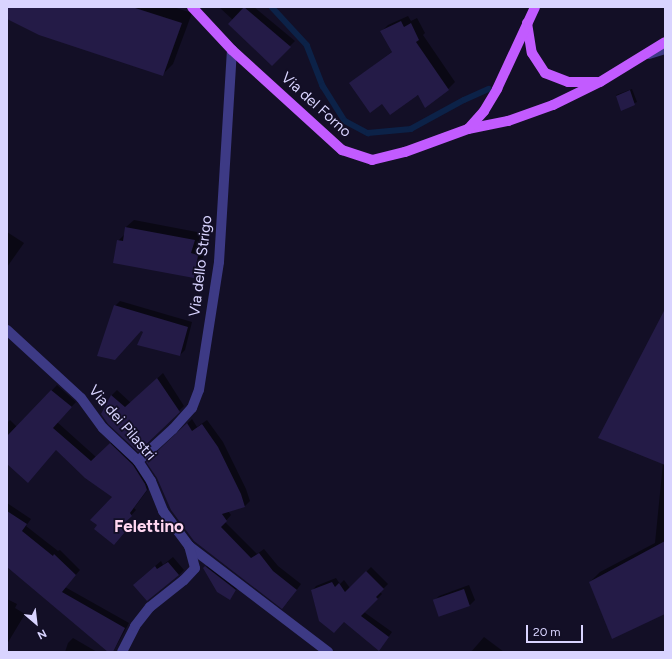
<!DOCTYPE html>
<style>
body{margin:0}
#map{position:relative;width:672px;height:659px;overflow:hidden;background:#130f26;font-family:Figtree,sans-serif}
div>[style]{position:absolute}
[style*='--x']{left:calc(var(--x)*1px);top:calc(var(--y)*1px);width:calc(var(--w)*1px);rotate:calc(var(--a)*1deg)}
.shadow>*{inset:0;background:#0007;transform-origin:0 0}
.stream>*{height:5.5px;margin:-2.75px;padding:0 2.75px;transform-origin:2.75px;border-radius:2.75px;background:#0c2248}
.building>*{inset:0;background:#241b47;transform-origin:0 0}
.minor>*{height:10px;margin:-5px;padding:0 5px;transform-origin:5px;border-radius:5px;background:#3d3a85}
.major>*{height:10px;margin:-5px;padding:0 5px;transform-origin:5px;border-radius:5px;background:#c25bff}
span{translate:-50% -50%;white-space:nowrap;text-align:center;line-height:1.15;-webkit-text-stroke:3.5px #130f26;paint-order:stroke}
.street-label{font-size:15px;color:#d9d4ff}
.quarter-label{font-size:17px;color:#ffd6f0;font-weight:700}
.frame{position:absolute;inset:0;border:8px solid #d9d4ff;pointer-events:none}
.north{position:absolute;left:16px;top:603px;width:40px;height:40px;-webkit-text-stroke:3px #130f26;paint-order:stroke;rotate:152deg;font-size:11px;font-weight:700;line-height:16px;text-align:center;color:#d9d4ff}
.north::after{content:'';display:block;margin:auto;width:14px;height:18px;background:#d9d4ff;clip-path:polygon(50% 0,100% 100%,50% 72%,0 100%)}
.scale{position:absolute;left:526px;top:625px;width:57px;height:18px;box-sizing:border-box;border:2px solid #d9d4ff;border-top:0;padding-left:5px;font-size:12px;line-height:14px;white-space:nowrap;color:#d9d4ff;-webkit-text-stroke:3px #130f26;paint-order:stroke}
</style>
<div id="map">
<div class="shadow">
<i style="clip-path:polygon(7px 7px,173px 7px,192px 13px,173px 64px,163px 74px,7px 18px)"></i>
<i style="clip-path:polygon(219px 7px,254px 7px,295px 41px,272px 64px,233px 20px)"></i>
<i style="clip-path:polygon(408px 16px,411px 21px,417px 18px,425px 33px,423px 35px,455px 82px,448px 89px,382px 103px,351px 83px,393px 51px,382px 31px,388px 25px)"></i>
<i style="left:632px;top:89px;width:14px;height:17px;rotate:69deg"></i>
<i style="clip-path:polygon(evenodd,134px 220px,202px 233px,199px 245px,205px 247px,201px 269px,194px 277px,118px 241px,125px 234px,126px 227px,134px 220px,197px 250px,199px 250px,196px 270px,194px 270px,197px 250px)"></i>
<i style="clip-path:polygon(7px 232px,24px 243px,7px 267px)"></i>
<i style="clip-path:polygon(120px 301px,192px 322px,185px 350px,180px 355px,144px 332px,115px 306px)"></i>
<i style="clip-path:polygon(665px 315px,665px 613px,590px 582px,600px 572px,655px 543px,663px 463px)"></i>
<i style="clip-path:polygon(163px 373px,184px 406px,138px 451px,102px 414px,112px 395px,117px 390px,131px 403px)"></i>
<i style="clip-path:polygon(57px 385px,76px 402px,57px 422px,96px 457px,115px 439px,152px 484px,134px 508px,136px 510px,125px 522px,129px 526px,118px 539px,113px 497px,57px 449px,7px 463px,7px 423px,10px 420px,17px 427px)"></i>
<i style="clip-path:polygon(192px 419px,197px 427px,207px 420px,223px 442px,246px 489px,250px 501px,245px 506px,228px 511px,231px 515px,225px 522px,257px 554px,264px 549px,278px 566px,301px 584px,287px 603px,158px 478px,148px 462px)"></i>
<i style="clip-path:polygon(7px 503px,31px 519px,26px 526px,58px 551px,60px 550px,80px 570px,65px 587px,129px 623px,113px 652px,110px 652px,7px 560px)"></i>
<i style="clip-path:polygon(173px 557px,184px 570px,179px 575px,139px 580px,161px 561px,163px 565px)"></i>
<i style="clip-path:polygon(211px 562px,240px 584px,230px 599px,206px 567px)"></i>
<i style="clip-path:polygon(371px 567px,388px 584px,380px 592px,382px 594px,364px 612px,392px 632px,379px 650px,312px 591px,316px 586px,336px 578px,340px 584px,344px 580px,350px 588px)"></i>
<i style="clip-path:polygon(469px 585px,475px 600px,470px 605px,434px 601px,439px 596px)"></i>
<i style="clip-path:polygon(7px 599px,17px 604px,15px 608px,25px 614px,7px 644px)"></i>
<i style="clip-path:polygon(484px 637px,504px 652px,471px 652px)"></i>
<i style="clip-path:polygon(73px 638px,97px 652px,65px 652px,68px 643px)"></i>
</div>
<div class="stream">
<i style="--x:272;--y:7;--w:52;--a:47.4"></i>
<i style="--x:307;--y:45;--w:44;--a:68.7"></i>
<i style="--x:323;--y:86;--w:41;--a:57.8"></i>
<i style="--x:345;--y:121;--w:26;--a:28"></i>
<i style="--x:368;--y:133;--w:43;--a:-5.3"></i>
<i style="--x:411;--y:129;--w:60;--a:-28.7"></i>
<i style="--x:464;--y:100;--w:27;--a:-24"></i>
</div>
<div class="building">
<i style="clip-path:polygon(7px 7px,132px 7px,182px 23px,163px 76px,39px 35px,7px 19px)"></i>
<i style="clip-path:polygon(244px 7px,291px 47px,272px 66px,228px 24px)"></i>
<i style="clip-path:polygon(401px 21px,404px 27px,411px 23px,419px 40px,416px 42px,449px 90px,425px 108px,418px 95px,390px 115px,382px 104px,370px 113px,349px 83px,392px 52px,380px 31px)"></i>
<i style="clip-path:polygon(630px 90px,635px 105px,621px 111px,616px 96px)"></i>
<i style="clip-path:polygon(125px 227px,195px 240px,191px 253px,198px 255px,194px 278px,113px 263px,117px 240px,123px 241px)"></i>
<i style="clip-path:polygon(114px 305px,188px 327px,180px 356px,137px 345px,143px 332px,141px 331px,115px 360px,97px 356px)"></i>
<i style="clip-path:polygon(665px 309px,665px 465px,598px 438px)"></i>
<i style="clip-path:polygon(157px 378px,180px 412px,138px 452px,108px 424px,101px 414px,111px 395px,125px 407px)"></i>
<i style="clip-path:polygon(51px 390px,72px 407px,53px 428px,91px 461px,110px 443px,133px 465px,145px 484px,147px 490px,130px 513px,132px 516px,120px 527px,125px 532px,114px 545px,94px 529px,97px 525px,90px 520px,112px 497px,85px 478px,56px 450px,28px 483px,7px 464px,7px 436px)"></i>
<i style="clip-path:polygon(187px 423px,192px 431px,202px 424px,218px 447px,241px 494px,245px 507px,222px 514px,227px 521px,221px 527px,251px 558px,259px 553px,273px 571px,297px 590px,282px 609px,194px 541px,171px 510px,157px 478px,146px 462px)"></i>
<i style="clip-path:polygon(7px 511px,27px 524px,22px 531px,53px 556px,54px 554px,76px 575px,62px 592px,125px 628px,113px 652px,108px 652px,7px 567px)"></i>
<i style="clip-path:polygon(665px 541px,665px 614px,612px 639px,589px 582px)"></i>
<i style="clip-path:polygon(168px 562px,179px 575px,147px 601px,133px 585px,155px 566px,157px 569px)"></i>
<i style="clip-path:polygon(205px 566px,236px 590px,230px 600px,217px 592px,203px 568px)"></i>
<i style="clip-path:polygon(366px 571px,384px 589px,376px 597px,378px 599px,361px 616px,389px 637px,379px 651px,344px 622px,334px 633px,319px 621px,311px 590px,332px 582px,335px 587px,339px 583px,345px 592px)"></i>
<i style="left:464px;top:589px;width:18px;height:33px;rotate:71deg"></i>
</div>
<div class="minor">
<i style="--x:649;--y:54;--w:17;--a:-17"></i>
<i style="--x:7;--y:330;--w:100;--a:42.6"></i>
<i style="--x:81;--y:398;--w:37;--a:54"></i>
<i style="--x:103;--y:428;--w:48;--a:43.3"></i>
<i style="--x:138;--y:461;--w:24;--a:57"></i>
<i style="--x:151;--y:481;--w:32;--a:68"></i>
<i style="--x:163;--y:511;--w:44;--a:53.4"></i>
<i style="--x:189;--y:546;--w:175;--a:37.3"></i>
<i style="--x:138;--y:461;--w:47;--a:-42.4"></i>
<i style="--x:173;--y:429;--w:28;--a:-48"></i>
<i style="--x:192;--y:408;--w:19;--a:-69"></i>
<i style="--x:199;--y:390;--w:130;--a:-81.1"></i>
<i style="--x:219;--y:262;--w:212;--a:-86.5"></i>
<i style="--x:122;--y:652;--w:29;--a:-63"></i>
<i style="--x:135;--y:626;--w:24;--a:-52"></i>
<i style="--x:150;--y:607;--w:43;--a:-38.5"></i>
<i style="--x:184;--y:580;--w:16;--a:-47"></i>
<i style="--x:195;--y:568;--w:23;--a:-105"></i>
</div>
<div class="major">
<i style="--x:192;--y:7;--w:59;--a:47.1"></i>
<i style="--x:232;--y:50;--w:149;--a:42.3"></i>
<i style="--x:342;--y:150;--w:32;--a:18"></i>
<i style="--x:372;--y:160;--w:34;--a:-14"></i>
<i style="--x:405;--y:152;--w:67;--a:-20.1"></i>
<i style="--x:468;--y:129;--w:41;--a:-11.3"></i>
<i style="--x:508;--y:121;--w:48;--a:-19.6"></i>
<i style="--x:553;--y:105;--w:52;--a:-26.1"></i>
<i style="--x:600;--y:82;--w:76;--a:-31.6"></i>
<i style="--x:527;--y:23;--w:30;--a:81"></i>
<i style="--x:532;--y:53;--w:24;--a:57"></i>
<i style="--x:545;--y:73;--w:25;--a:21"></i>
<i style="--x:568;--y:82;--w:29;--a:0"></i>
<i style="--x:468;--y:129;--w:24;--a:-48"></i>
<i style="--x:484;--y:111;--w:26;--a:-59"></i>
<i style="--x:497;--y:89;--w:90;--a:-65.1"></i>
</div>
<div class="street-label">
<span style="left:316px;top:105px;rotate:42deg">Via del Forno</span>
<span style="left:201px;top:266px;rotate:-83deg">Via dello Strigo</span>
<span style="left:122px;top:423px;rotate:49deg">Via dei Pilastri</span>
</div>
<div class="quarter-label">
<span style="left:149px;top:527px">Felettino</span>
</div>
<div class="frame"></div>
<div class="north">N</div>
<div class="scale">20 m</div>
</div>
